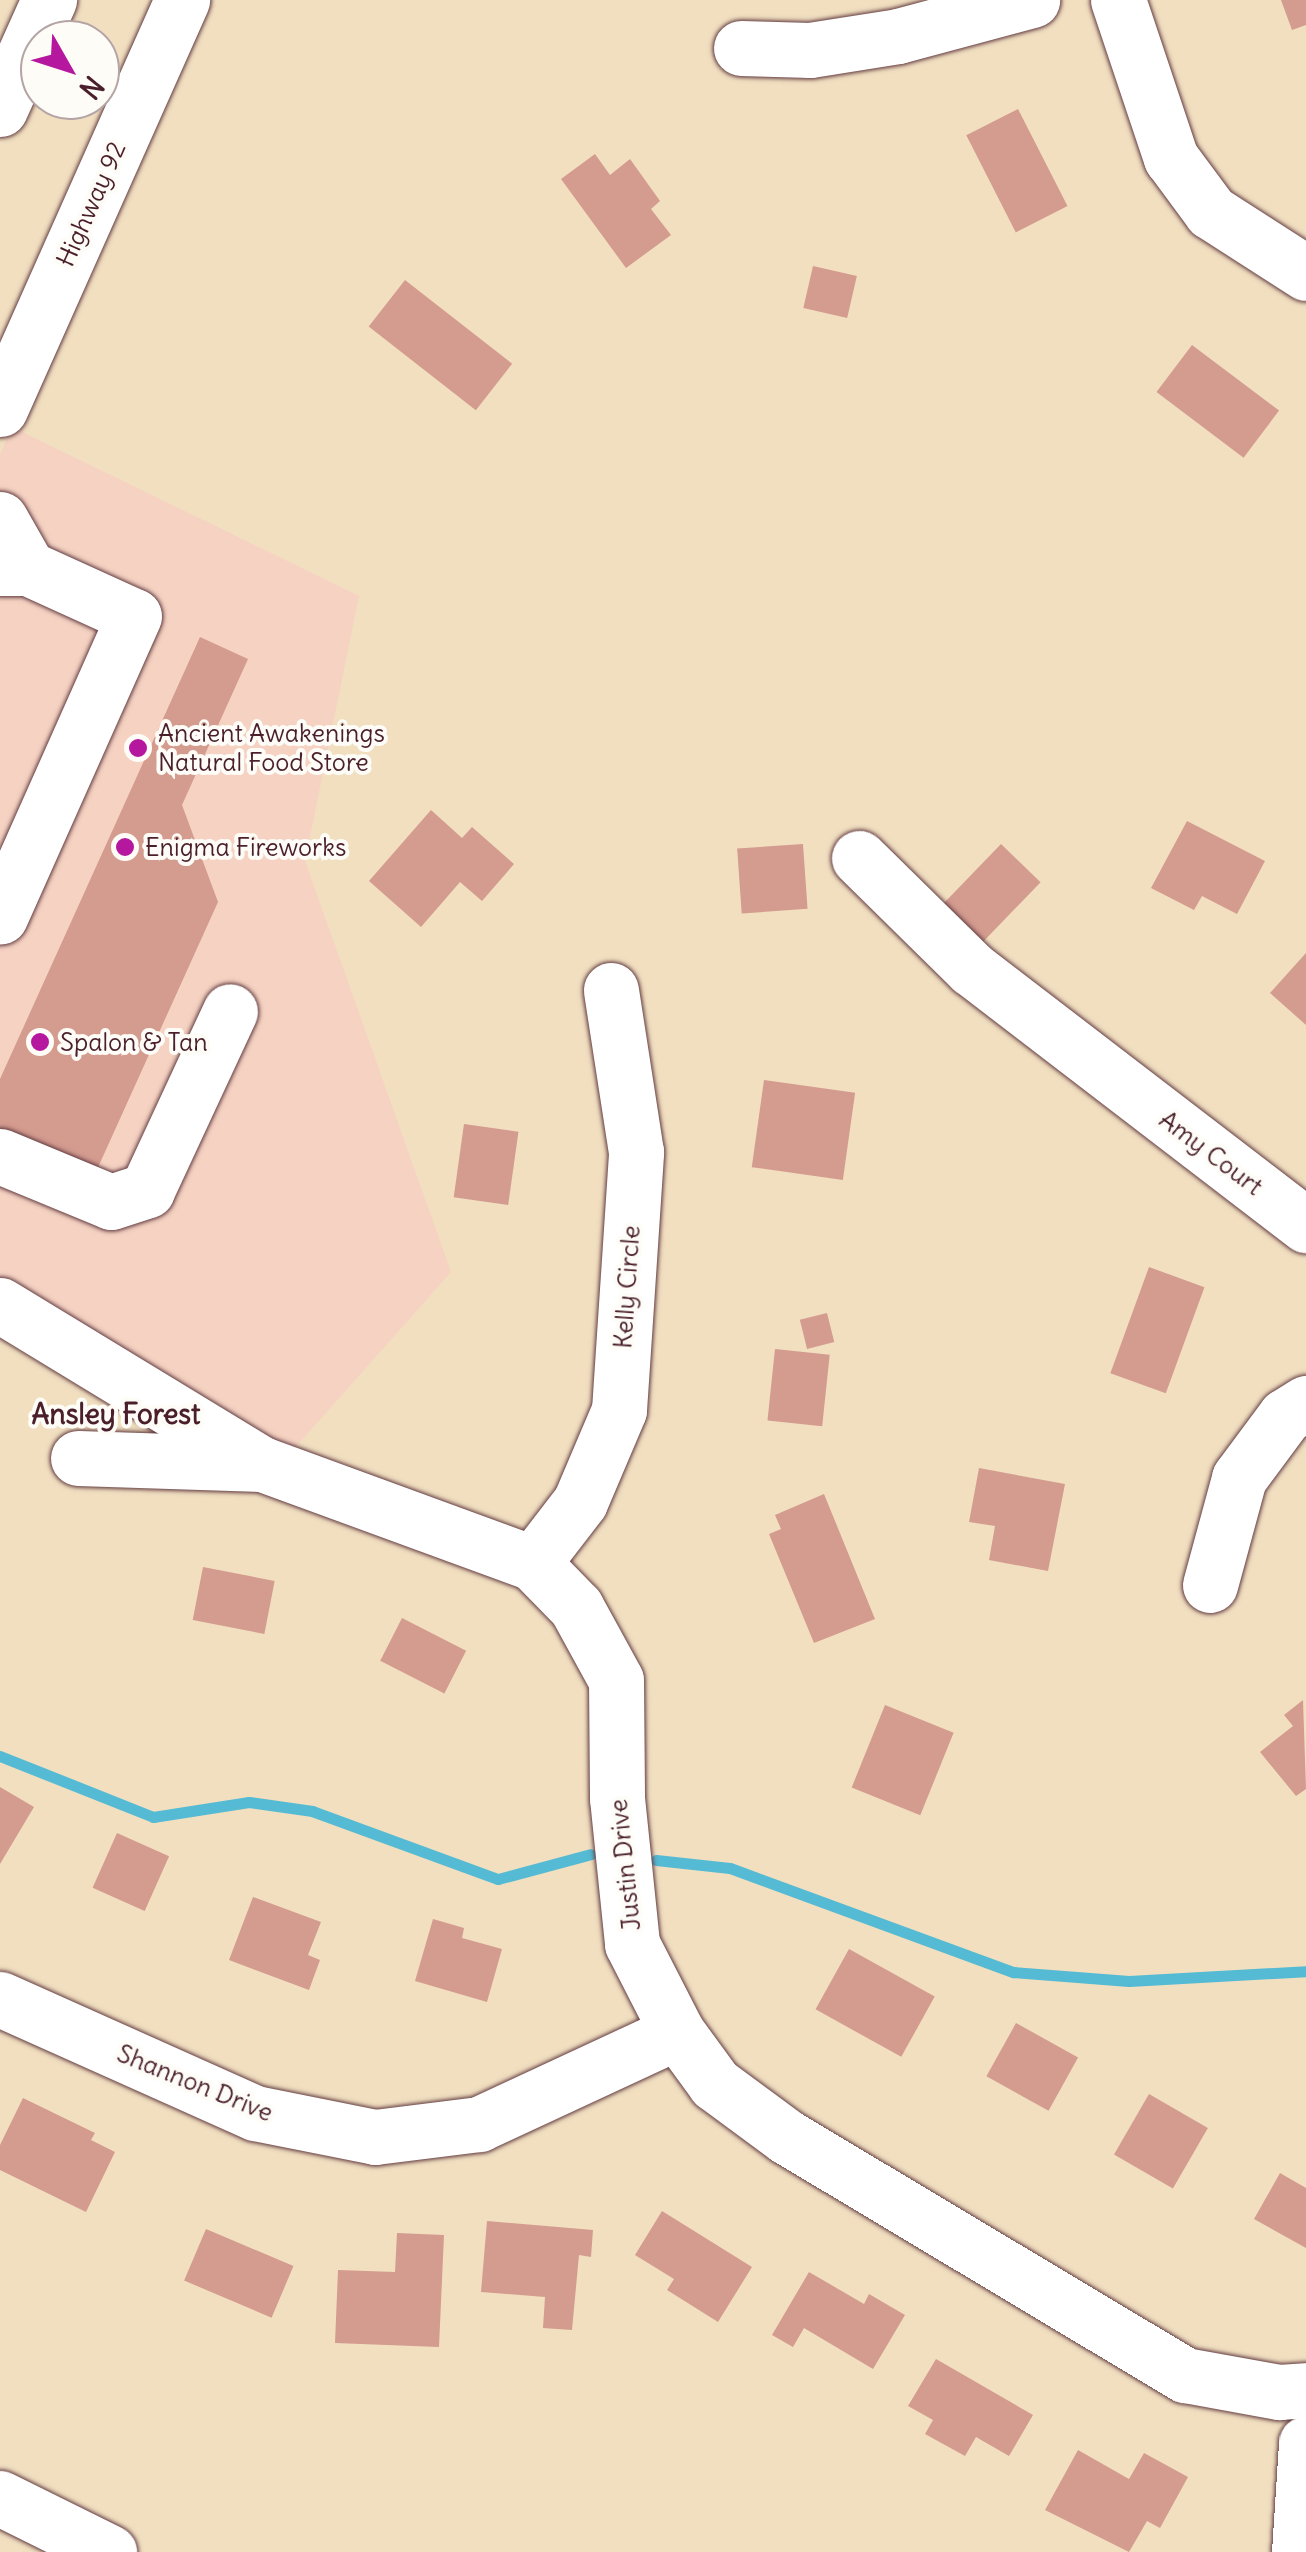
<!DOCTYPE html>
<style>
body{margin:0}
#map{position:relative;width:1306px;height:2552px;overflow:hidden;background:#f1dfc0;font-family:Delius,sans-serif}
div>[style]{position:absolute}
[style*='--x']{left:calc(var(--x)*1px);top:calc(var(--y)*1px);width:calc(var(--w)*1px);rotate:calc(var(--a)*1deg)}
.built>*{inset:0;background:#f5d2c2}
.stream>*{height:11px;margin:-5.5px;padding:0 5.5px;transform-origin:5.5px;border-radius:5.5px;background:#55bad3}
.building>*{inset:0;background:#d49b8f;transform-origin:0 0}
.roads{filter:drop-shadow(0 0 2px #633c41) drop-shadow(0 0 2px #633c41)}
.minor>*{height:55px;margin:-27.5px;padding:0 27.5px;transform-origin:27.5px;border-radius:27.5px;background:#fff}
.major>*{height:55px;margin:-27.5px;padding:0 27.5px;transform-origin:27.5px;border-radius:27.5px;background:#fff}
.dots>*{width:28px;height:28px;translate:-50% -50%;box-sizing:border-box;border:5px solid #fdfcf7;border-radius:50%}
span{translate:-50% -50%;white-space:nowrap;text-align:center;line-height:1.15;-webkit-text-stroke:8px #fdfcf7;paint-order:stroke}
.street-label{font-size:25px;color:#4a1f2b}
.poi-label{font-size:25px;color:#4a1f2b}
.left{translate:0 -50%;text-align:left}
.neighbourhood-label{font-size:28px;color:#4a1f2b;font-weight:700}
.north{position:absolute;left:20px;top:20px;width:100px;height:100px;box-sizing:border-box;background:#fdfcf7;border:2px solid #b5a4a5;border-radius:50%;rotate:129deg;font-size:28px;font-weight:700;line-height:40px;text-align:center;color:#4a1f2b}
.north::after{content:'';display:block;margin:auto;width:35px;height:45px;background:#b5179e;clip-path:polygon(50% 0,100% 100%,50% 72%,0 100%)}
</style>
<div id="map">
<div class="built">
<i style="clip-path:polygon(12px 427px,359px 596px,305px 861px,451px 1272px,269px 1477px,0 1324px,0 455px)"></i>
</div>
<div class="stream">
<i style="--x:0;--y:1756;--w:165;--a:21.7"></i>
<i style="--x:153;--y:1817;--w:97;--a:-8.9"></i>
<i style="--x:249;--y:1802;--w:64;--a:8.1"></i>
<i style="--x:312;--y:1811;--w:198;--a:20.1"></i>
<i style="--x:498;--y:1879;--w:96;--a:-15"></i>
<i style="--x:656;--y:1860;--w:74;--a:6.2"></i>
<i style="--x:730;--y:1868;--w:302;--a:20.2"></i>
<i style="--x:1013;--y:1972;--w:116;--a:4.4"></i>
<i style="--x:1129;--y:1981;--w:177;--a:-3.2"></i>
</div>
<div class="building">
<i style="clip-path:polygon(1281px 0,1306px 0,1306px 25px,1292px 30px)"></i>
<i style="left:1018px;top:109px;width:109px;height:58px;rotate:63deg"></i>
<i style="clip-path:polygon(595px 154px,610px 175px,630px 159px,660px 201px,651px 209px,671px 235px,626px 268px,561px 179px)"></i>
<i style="left:813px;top:266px;width:45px;height:43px;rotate:13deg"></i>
<i style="left:405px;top:280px;width:136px;height:59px;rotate:38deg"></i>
<i style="left:1192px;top:345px;width:109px;height:59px;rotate:37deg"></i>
<i style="clip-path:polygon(200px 637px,248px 659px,182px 805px,218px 902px,95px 1174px,0 1132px,0 1079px)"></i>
<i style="clip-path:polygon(431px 810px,462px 838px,472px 827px,514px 864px,482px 901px,460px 882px,421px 927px,369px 881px)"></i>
<i style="clip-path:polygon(1187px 821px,1265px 861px,1237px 914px,1202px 896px,1194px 910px,1151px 888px)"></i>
<i style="left:803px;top:844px;width:65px;height:66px;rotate:86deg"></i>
<i style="left:1001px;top:844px;width:55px;height:82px;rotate:44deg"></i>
<i style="clip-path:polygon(1306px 953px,1306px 1025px,1270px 993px)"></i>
<i style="left:764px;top:1080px;width:92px;height:88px;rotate:8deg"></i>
<i style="left:464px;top:1124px;width:55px;height:74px;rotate:8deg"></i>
<i style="left:1149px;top:1267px;width:59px;height:113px;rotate:20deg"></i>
<i style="left:827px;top:1313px;width:30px;height:28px;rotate:76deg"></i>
<i style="left:775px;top:1349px;width:55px;height:72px;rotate:6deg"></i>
<i style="clip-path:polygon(979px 1468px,1065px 1484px,1048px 1571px,989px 1560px,995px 1526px,969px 1522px)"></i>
<i style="clip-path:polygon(824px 1494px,875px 1619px,814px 1643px,769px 1534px,781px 1529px,775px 1515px)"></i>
<i style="left:203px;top:1567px;width:73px;height:54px;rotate:11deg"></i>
<i style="left:402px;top:1618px;width:72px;height:48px;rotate:27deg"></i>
<i style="clip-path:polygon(1303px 1700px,1306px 1789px,1296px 1796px,1260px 1752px,1293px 1726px,1284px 1715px)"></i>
<i style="left:885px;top:1705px;width:74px;height:89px;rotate:22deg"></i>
<i style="clip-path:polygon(0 1787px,34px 1807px,0 1864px)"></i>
<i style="left:117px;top:1833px;width:57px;height:60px;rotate:24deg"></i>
<i style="clip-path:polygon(253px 1897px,321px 1922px,308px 1955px,320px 1960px,309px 1990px,229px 1960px)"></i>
<i style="clip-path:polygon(433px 1919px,464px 1928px,462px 1938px,502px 1949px,487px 2002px,415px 1981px)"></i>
<i style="left:849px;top:1949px;width:98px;height:69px;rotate:29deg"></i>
<i style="left:1016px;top:2023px;width:71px;height:61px;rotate:29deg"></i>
<i style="left:1149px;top:2094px;width:68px;height:70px;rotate:30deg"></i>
<i style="clip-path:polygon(23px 2098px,95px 2133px,91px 2140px,115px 2152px,86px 2212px,0 2170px,0 2145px)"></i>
<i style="clip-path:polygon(1280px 2173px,1306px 2188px,1306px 2248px,1254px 2219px)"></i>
<i style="clip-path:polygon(662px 2211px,752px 2267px,718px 2322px,667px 2290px,674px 2279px,635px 2255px)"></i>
<i style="clip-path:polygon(487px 2221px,593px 2230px,591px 2257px,579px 2255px,572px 2330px,543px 2328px,545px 2297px,481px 2292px)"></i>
<i style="left:206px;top:2229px;width:95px;height:56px;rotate:23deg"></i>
<i style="clip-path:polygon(397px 2233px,444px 2235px,439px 2347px,335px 2343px,338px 2270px,395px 2272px)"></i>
<i style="clip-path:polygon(809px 2272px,864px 2304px,869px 2294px,905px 2315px,873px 2369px,804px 2328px,793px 2347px,772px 2335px)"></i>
<i style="clip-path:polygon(936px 2359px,1033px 2415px,1009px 2456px,976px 2437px,965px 2456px,925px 2434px,933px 2420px,908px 2406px)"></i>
<i style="clip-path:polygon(1078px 2450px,1129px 2479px,1144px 2453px,1188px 2477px,1160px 2528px,1147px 2521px,1129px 2552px,1045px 2510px)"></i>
</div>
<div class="roads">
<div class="minor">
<i style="--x:1118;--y:0;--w:167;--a:71.5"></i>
<i style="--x:1171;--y:158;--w:67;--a:53.5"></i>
<i style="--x:1211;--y:212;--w:113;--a:32.7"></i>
<i style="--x:741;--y:48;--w:69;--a:1.7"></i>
<i style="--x:810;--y:50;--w:89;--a:-9"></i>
<i style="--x:898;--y:36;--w:139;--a:-15"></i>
<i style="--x:0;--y:519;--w:56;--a:60.3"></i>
<i style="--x:0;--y:568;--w:28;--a:0"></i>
<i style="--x:28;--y:568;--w:116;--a:24.4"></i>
<i style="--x:134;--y:616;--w:329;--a:114"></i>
<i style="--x:859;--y:858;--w:158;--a:44.5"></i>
<i style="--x:972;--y:969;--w:421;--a:37.5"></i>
<i style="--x:0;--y:1156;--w:120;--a:22.5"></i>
<i style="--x:111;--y:1202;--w:38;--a:-18"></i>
<i style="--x:147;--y:1190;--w:197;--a:-65.1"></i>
<i style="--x:0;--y:1305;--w:304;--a:31.3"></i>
<i style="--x:78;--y:1458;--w:184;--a:1.9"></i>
<i style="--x:262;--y:1464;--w:289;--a:20.1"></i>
<i style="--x:533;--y:1563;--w:62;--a:45.7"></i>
<i style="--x:576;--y:1607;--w:83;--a:61.3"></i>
<i style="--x:616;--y:1680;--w:118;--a:89.5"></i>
<i style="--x:617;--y:1798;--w:147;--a:84.1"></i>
<i style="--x:632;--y:1944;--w:99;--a:62.9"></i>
<i style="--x:677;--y:2032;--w:64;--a:53.8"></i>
<i style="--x:715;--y:2084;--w:89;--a:36.4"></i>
<i style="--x:787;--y:2137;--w:464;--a:30.9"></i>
<i style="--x:1185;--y:2375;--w:96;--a:10.3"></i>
<i style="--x:1279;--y:2392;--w:27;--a:-4"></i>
<i style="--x:533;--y:1563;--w:77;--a:-52.4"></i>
<i style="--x:580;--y:1502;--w:100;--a:-67"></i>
<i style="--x:619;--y:1410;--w:259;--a:-86.2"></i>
<i style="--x:636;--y:1152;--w:164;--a:-98.8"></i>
<i style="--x:1210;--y:1585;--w:111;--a:-74.8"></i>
<i style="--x:1239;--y:1478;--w:77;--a:-53.4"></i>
<i style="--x:1285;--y:1416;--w:25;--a:-32"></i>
<i style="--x:0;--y:1999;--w:279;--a:24.1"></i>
<i style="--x:255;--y:2113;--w:122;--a:11.3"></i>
<i style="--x:375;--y:2137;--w:105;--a:-7.1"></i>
<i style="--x:479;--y:2124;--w:218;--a:-24.9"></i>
<i style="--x:0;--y:2498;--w:122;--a:26.4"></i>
<i style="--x:1299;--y:2552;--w:109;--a:-86.3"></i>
</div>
<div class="major">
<i style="--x:0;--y:109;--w:120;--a:-65.8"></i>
<i style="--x:0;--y:409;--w:448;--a:-66"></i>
</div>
</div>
<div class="dots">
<i style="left:138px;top:748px;background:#b5179e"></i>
<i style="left:125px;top:847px;background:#b5179e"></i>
<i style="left:40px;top:1042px;background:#b5179e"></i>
</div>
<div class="street-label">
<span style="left:91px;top:204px;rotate:-66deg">Highway 92</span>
<span style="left:1211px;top:1153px;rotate:37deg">Amy Court</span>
<span style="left:627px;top:1287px;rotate:-86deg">Kelly Circle</span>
<span style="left:625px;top:1865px;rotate:-96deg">Justin Drive</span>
<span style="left:195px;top:2083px;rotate:22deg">Shannon Drive</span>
</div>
<div class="poi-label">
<span class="left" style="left:158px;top:748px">Ancient Awakenings<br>Natural Food Store</span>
<span class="left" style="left:145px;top:847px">Enigma Fireworks</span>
<span class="left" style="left:60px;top:1042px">Spalon &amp; Tan</span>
</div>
<div class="neighbourhood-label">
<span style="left:116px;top:1414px">Ansley Forest</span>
</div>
<div class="north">N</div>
</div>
